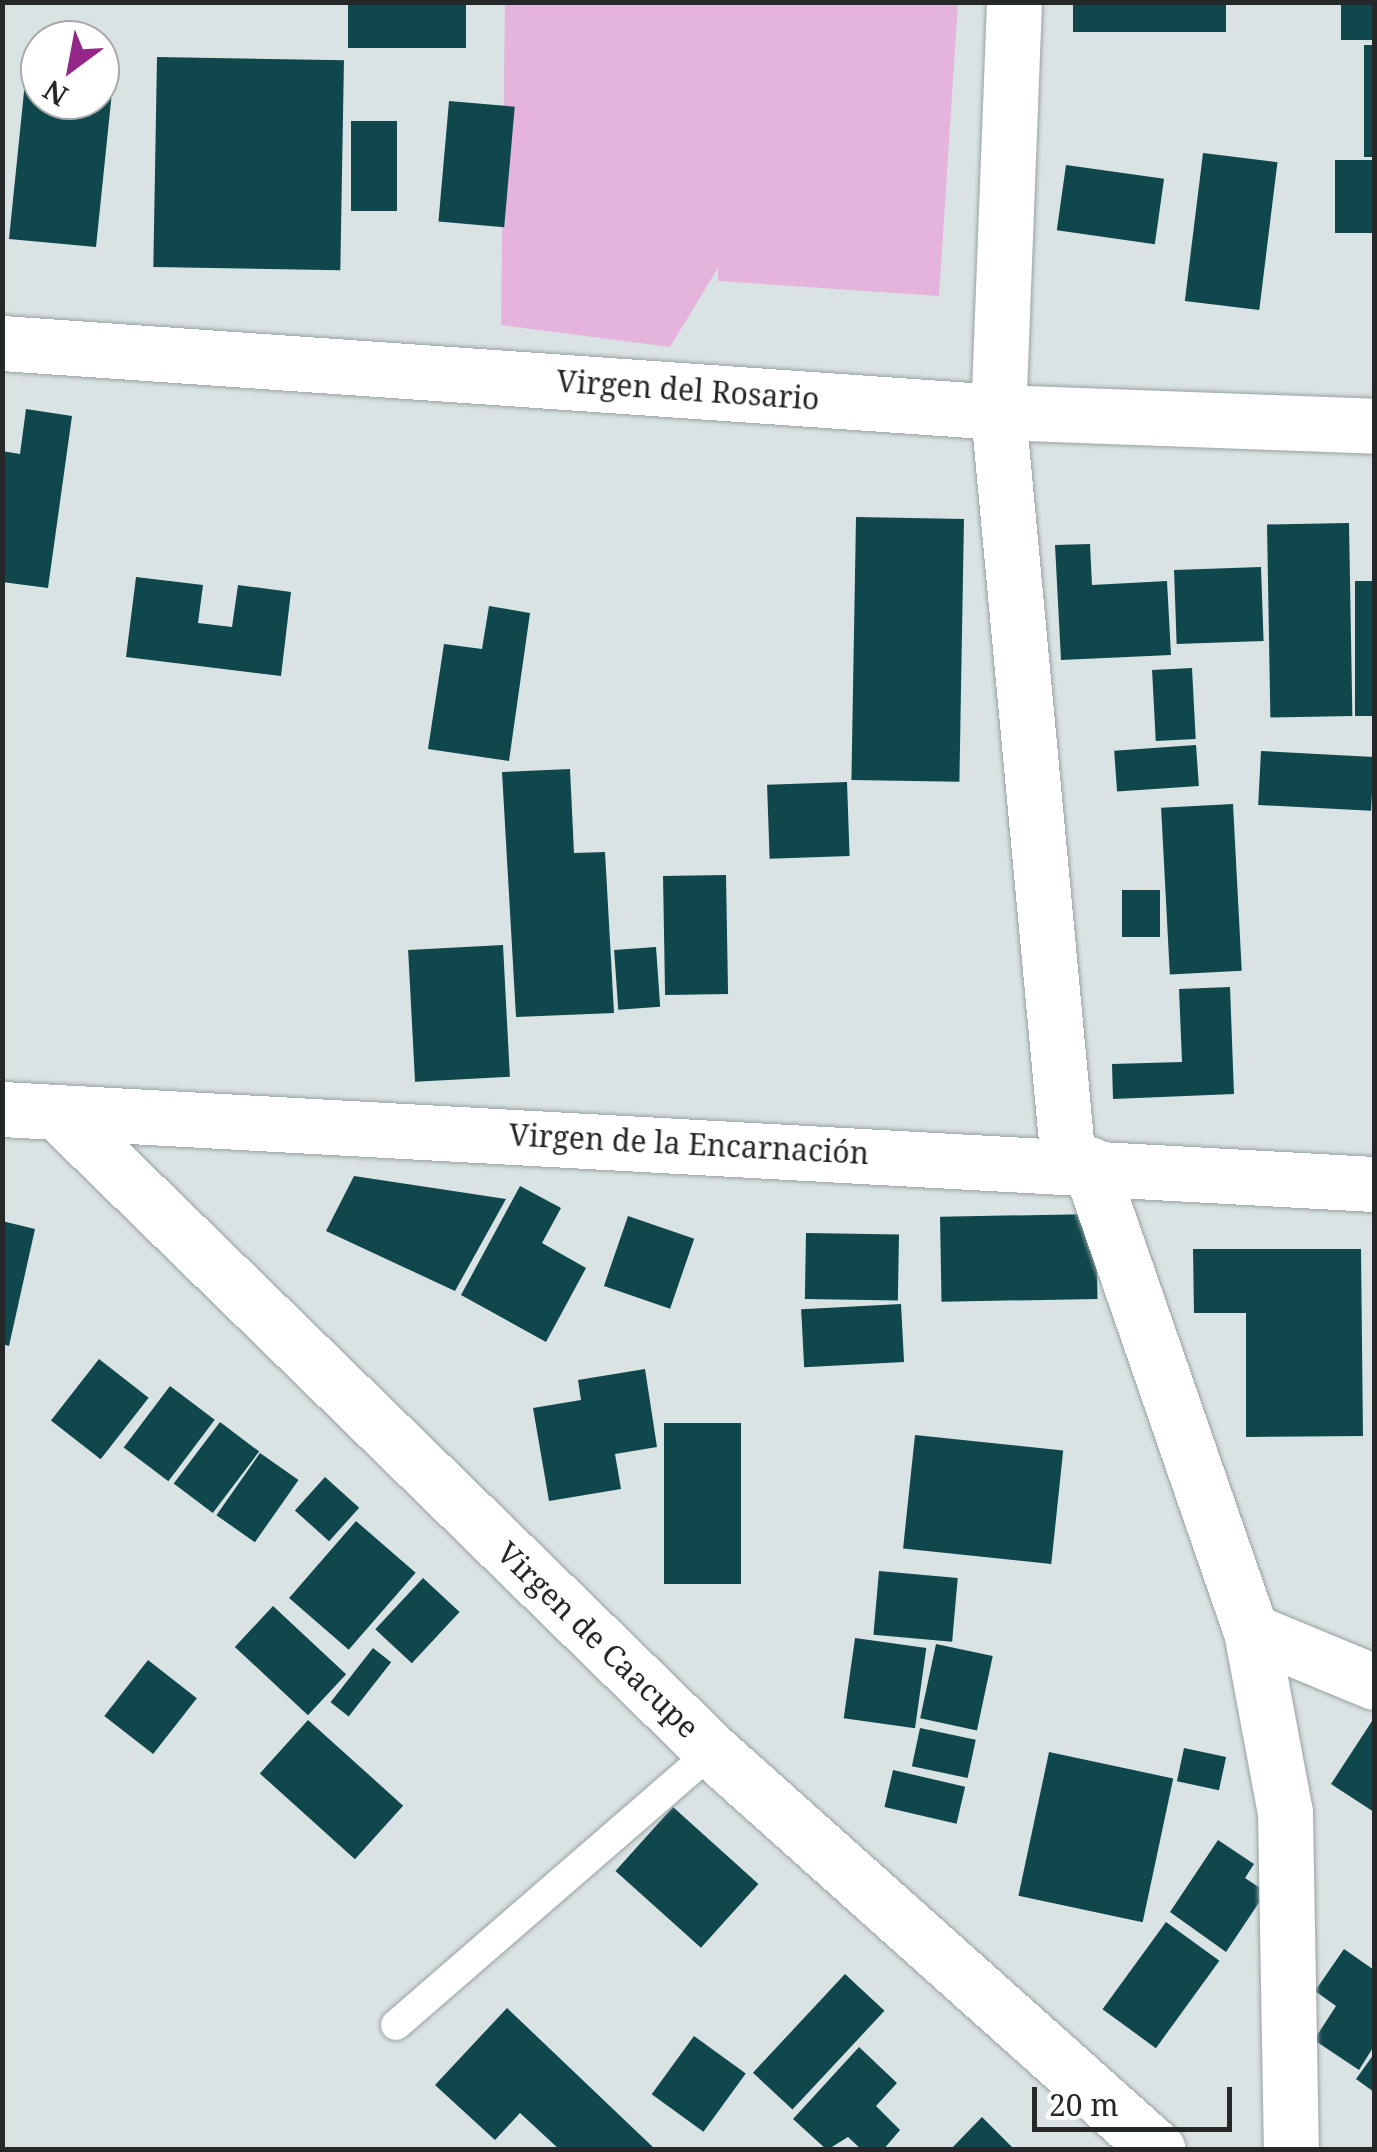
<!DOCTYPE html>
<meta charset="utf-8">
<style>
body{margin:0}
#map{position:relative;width:1377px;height:2152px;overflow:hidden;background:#dae3e4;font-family:"Noto Serif",serif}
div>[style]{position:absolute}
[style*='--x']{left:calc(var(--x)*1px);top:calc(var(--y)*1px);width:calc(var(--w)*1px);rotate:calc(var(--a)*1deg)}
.green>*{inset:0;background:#e4b4dc}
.building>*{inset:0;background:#0f474d;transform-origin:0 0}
.roads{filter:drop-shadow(0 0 2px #99a1a2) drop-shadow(0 0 2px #99a1a2)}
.lane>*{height:30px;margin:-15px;padding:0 15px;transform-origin:15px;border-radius:15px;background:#fff}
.street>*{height:55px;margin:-27.5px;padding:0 27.5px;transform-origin:27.5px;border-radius:27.5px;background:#fff}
span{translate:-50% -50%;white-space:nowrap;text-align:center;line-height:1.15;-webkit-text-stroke:10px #fff;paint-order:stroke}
.street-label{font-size:30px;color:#252829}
.frame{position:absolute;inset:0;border:5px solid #252829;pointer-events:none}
.north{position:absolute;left:20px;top:20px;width:100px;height:100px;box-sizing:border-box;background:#fff;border:2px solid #a8a9a9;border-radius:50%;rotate:212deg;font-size:28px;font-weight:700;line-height:40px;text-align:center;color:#252829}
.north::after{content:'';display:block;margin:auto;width:35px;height:45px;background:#932688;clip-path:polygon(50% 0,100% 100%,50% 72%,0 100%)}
.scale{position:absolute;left:1032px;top:2087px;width:200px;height:45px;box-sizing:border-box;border:5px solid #252829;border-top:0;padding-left:12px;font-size:30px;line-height:35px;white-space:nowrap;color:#252829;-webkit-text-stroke:8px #fff;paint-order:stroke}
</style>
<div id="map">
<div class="green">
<i style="clip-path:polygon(505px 3px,958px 3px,939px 296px,718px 281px,718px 268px,670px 347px,501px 325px)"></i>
</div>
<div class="building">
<i style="left:348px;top:2px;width:118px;height:46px"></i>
<i style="left:1073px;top:2px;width:153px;height:30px"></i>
<i style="left:1341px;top:2px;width:33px;height:38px"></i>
<i style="left:1364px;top:45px;width:10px;height:112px"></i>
<i style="left:157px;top:57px;width:187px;height:210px;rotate:1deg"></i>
<i style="clip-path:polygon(26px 72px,40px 74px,40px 100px,100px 100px,100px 80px,113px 82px,96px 247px,9px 239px)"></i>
<i style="left:449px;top:101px;width:66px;height:121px;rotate:5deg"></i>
<i style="left:351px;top:121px;width:46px;height:90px"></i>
<i style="left:1203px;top:153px;width:75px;height:149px;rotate:7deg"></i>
<i style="left:1335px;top:160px;width:39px;height:73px"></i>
<i style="left:1066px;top:165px;width:99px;height:66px;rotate:8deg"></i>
<i style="clip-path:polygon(26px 409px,72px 416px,48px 588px,2px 582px,2px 451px,20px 454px)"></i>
<i style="left:856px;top:517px;width:108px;height:263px;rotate:1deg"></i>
<i style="left:1349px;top:523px;width:193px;height:82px;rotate:89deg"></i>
<i style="clip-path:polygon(1090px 544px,1092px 585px,1167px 581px,1171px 655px,1061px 660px,1055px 545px)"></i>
<i style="left:1261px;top:567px;width:74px;height:87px;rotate:88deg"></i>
<i style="clip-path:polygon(136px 577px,203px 585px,198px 623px,232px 627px,238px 585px,291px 592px,281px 676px,126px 657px)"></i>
<i style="left:1355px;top:581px;width:19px;height:135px"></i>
<i style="clip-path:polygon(489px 606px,530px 613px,509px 761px,428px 749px,444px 644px,482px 649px)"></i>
<i style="left:1192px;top:668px;width:71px;height:40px;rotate:87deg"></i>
<i style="left:1196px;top:745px;width:41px;height:82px;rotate:86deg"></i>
<i style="left:1261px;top:751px;width:113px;height:54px;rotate:3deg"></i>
<i style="clip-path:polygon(570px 769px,574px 853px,605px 852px,614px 1013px,516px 1017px,502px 772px)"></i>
<i style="left:847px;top:782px;width:74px;height:80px;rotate:88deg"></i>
<i style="left:1233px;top:804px;width:167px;height:72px;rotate:87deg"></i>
<i style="left:726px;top:875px;width:119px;height:63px;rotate:89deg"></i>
<i style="left:1122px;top:890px;width:38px;height:47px"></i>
<i style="left:503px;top:945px;width:132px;height:95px;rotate:87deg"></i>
<i style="left:656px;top:947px;width:60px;height:42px;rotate:86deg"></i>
<i style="clip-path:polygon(1230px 987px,1234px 1094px,1113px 1099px,1112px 1064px,1182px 1062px,1179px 989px)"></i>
<i style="clip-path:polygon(354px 1176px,506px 1199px,455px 1291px,326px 1231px)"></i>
<i style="clip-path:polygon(520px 1186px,561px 1208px,542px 1243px,586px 1268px,546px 1342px,461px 1295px)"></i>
<i style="left:1096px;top:1214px;width:85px;height:156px;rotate:89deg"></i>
<i style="left:628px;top:1216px;width:70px;height:74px;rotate:19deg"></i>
<i style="clip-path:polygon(2px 1221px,35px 1229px,9px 1346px,2px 1344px)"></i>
<i style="left:806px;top:1233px;width:93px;height:66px;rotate:1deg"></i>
<i style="clip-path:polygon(1193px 1249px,1361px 1249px,1363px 1436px,1246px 1437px,1246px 1313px,1194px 1313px)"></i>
<i style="left:901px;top:1304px;width:58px;height:100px;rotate:87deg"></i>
<i style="left:99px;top:1359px;width:63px;height:78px;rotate:38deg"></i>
<i style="clip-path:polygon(645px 1369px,657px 1447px,615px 1454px,621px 1489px,549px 1501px,533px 1408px,581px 1400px,578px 1380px)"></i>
<i style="left:170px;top:1386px;width:56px;height:77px;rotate:37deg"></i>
<i style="left:220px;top:1422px;width:49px;height:77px;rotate:37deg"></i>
<i style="left:664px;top:1423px;width:77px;height:161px"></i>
<i style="left:915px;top:1435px;width:149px;height:114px;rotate:6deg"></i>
<i style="left:260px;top:1453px;width:47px;height:76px;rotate:35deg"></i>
<i style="left:325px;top:1477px;width:46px;height:45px;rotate:42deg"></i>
<i style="left:356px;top:1521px;width:79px;height:102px;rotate:41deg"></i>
<i style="left:879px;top:1571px;width:79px;height:64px;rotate:5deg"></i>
<i style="left:423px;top:1578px;width:50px;height:70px;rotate:43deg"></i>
<i style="left:273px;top:1606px;width:100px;height:56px;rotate:43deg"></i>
<i style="left:855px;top:1638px;width:72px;height:81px;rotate:8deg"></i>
<i style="left:936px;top:1644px;width:58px;height:76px;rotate:12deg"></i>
<i style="left:373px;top:1648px;width:23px;height:69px;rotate:38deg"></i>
<i style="left:148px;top:1660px;width:62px;height:71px;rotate:38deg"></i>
<i style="clip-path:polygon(1374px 1718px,1374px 1812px,1331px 1784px)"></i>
<i style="left:308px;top:1720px;width:128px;height:72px;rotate:42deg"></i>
<i style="left:920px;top:1728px;width:57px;height:39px;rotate:12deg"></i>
<i style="left:1184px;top:1748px;width:43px;height:34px;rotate:12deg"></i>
<i style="left:1049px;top:1752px;width:127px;height:147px;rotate:12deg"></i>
<i style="left:893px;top:1770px;width:74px;height:38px;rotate:13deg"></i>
<i style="left:673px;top:1807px;width:115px;height:86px;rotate:42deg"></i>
<i style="clip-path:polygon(1218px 1840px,1254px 1864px,1245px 1878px,1266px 1892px,1226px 1952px,1170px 1912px)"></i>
<i style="left:1166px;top:1922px;width:66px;height:108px;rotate:36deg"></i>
<i style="clip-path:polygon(1344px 1949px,1374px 1970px,1374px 2046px,1359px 2070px,1314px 2040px,1336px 2006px,1315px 1991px)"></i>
<i style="left:845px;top:1974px;width:54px;height:135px;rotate:43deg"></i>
<i style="clip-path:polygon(507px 2008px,656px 2150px,560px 2150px,520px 2113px,495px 2140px,435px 2085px)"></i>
<i style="left:694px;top:2036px;width:64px;height:72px;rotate:36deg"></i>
<i style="clip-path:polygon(859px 2047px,897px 2083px,876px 2106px,900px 2130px,883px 2150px,862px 2150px,848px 2137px,827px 2150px,793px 2119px)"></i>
<i style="clip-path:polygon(1374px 2054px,1374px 2092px,1356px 2079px)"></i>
<i style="clip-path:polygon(982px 2117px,1015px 2150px,950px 2150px)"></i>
</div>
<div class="roads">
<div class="lane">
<i style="--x:396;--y:2025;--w:418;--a:-40.9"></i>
</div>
<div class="street">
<i style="--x:1014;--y:2;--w:410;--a:92.2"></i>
<i style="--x:998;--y:412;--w:754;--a:84.67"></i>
<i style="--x:2;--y:343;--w:998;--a:3.96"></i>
<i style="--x:998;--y:412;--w:376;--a:2.1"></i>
<i style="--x:2;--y:1109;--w:1374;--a:3.13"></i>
<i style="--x:57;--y:1112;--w:915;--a:44.29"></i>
<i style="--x:712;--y:1751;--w:598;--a:41.82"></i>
<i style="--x:1089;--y:1164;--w:494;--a:70.9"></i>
<i style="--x:1251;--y:1631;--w:184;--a:79.4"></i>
<i style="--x:1285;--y:1812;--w:338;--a:89"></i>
<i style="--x:1251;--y:1631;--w:133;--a:22.5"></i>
</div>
</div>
<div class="street-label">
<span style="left:688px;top:390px;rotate:4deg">Virgen del Rosario</span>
<span style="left:689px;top:1144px;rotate:3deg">Virgen de la Encarnación</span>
<span style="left:598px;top:1640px;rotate:44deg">Virgen de Caacupe</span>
</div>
<div class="frame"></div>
<div class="north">N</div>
<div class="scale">20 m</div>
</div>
